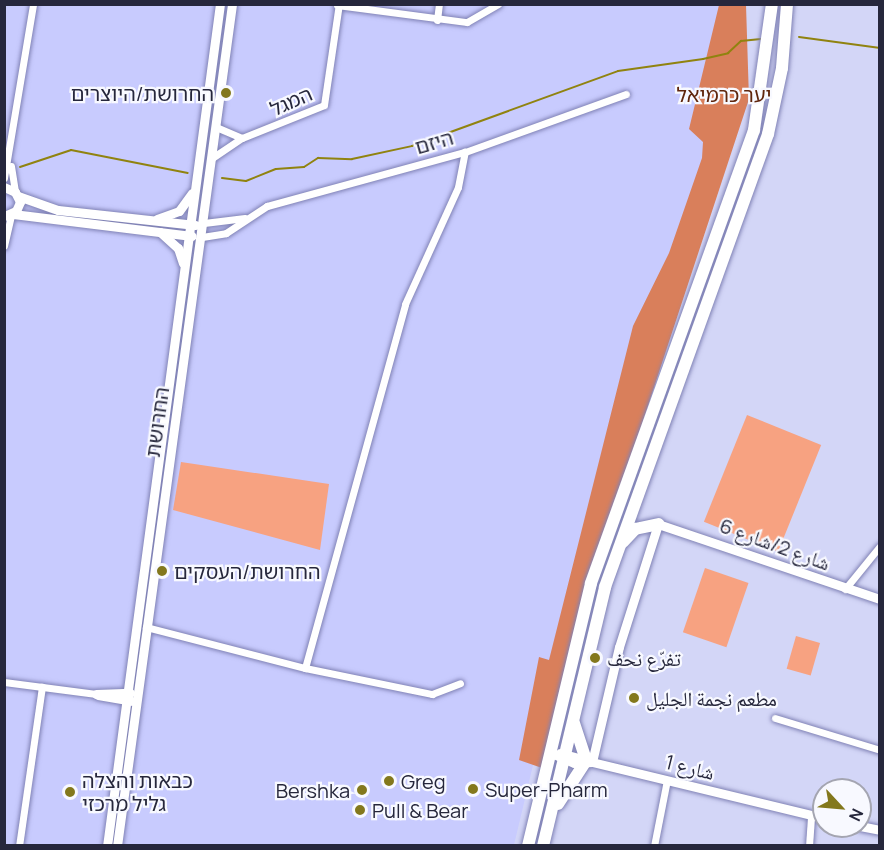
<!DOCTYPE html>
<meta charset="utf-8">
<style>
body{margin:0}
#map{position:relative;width:884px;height:850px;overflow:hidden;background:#d3d6f7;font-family:Manrope,"Noto Naskh Arabic","Noto Sans Hebrew",sans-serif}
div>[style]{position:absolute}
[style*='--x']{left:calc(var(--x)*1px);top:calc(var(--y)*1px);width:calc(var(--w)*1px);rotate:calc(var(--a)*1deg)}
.built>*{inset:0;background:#c8cbfe}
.green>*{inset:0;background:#f7a281;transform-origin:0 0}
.forest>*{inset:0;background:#d97f5b}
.stream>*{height:2px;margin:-1px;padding:0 1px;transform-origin:1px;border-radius:1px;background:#90830f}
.roads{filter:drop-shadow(0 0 2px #8082b5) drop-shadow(0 0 2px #8082b5)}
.minor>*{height:7px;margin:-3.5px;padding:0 3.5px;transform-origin:3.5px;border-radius:3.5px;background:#fff}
.tertiary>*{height:9px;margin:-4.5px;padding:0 4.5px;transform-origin:4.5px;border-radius:4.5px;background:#fff}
.trunk>*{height:12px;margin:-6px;padding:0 6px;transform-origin:6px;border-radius:6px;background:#fff}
.dots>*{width:16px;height:16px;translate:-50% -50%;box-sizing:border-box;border:3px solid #f8f9ff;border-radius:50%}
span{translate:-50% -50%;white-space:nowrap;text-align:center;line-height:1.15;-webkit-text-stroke:4.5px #f8f9ff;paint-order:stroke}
.poi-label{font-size:20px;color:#26273c}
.right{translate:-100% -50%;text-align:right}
.left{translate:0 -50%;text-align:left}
.park-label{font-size:20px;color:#5f250c}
.street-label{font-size:20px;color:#26273c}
.frame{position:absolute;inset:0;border:6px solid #26273c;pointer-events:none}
.north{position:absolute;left:812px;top:778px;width:60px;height:60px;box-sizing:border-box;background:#f8f9ff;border:2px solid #a4a5b1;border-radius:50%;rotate:116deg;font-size:16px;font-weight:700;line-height:24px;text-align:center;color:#26273c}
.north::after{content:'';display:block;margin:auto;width:21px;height:27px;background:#83781d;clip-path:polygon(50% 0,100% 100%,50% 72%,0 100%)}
</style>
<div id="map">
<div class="built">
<i style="clip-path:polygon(5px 5px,732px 5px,735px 75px,591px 522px,514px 845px,5px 846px)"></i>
</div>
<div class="green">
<i style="left:747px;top:415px;width:80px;height:115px;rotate:22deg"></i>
<i style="clip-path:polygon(181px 462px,329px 484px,320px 550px,173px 510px)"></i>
<i style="left:705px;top:568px;width:46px;height:68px;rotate:19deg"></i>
<i style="left:796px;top:636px;width:25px;height:34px;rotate:16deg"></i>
</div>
<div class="forest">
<i style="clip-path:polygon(719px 5px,746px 5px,749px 99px,636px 442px,542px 768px,519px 760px,539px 657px,549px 660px,633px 326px,669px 253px,702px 158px,703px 142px,689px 129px)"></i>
</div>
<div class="stream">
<i style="--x:799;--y:37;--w:82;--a:7.7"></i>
<i style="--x:20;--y:167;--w:54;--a:-18.4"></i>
<i style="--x:71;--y:150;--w:119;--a:11.1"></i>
<i style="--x:222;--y:178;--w:24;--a:7"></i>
<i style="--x:246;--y:181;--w:32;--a:-22"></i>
<i style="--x:276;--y:169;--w:28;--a:-4"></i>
<i style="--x:304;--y:167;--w:17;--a:-33"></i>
<i style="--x:318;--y:158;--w:34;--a:2"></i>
<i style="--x:352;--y:159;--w:61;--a:-12.2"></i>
<i style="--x:412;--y:146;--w:219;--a:-20"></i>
<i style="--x:618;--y:71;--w:86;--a:-8"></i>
<i style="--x:703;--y:59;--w:26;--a:-13"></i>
<i style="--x:728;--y:53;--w:18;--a:-43"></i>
<i style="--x:741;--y:41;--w:20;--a:-6"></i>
</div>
<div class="roads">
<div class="minor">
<i style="--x:337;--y:5;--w:131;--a:7.5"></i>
<i style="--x:467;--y:22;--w:36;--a:-30"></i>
<i style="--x:437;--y:20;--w:16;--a:-83"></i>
<i style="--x:216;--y:127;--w:28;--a:23"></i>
<i style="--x:212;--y:158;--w:36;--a:-34"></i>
<i style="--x:242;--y:138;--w:88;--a:-21.9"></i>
<i style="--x:324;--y:105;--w:102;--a:-81.6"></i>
<i style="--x:11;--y:166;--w:26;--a:81"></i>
<i style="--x:4;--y:178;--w:176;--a:-80.5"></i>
<i style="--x:204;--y:223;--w:41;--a:-7"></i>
<i style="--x:202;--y:237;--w:24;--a:-9"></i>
<i style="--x:226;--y:233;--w:49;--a:-33.4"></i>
<i style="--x:267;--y:206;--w:205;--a:-15.3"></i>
<i style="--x:465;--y:152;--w:171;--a:-19.8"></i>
<i style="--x:4;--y:246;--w:32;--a:-77"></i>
<i style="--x:845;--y:589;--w:55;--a:-50.9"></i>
<i style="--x:146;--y:627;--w:164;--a:14.5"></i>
<i style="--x:305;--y:668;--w:377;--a:-74.6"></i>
<i style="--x:405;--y:304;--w:128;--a:-65.6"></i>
<i style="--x:458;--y:187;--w:36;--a:-79"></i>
<i style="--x:305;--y:668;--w:130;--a:11.6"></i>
<i style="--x:432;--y:694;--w:30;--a:-21"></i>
<i style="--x:4;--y:682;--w:93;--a:7.4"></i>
<i style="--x:775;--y:718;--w:110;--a:16.9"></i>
<i style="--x:19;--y:846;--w:161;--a:-81.8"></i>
<i style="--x:654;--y:846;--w:67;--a:-78.9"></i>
<i style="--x:809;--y:846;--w:31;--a:-86"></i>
</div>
<div class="tertiary">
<i style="--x:4;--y:187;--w:12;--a:24"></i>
<i style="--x:15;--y:192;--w:11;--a:63"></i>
<i style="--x:20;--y:202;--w:10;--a:114"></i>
<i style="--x:16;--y:211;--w:13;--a:157"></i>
<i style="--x:18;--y:196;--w:42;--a:19.3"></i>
<i style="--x:58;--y:210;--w:138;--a:6.2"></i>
<i style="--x:13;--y:214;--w:180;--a:7"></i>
<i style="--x:157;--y:219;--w:23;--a:-20"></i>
<i style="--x:179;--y:211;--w:22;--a:-54"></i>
<i style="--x:160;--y:232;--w:24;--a:42"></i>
<i style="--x:178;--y:248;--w:16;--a:72"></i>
<i style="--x:96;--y:694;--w:34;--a:-2"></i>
<i style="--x:98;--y:695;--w:34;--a:10"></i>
<i style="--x:549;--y:752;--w:27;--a:24"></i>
<i style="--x:574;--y:763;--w:18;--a:-3"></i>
<i style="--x:592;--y:762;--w:239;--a:13.6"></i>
<i style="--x:560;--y:753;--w:31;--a:15"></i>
<i style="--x:592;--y:762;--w:118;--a:-76.8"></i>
<i style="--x:619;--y:647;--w:129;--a:-72.4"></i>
<i style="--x:658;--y:524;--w:234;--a:18.7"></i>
<i style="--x:860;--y:826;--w:20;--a:11"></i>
<i style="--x:107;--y:846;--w:850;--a:-82.36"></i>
<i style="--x:117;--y:846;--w:850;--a:-82.22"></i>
</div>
<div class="trunk">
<i style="--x:623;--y:542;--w:18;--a:-47"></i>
<i style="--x:635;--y:529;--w:24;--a:-12"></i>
<i style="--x:574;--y:723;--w:38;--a:72"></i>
<i style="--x:558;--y:804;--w:48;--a:-57"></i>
<i style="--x:528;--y:846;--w:270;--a:-76.5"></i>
<i style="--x:591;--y:583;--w:481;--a:-70.2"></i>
<i style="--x:754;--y:130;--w:127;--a:-81.9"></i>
<i style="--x:543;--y:846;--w:266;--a:-76.5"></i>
<i style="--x:605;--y:587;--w:481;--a:-70.2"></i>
<i style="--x:768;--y:134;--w:67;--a:-78"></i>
<i style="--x:782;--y:68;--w:64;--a:-85.5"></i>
</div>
</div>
<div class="dots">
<i style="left:226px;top:93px;background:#83781d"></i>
<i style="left:162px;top:571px;background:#83781d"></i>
<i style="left:595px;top:658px;background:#83781d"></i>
<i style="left:634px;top:698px;background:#83781d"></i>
<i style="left:389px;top:781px;background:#83781d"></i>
<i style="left:473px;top:789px;background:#83781d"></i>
<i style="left:362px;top:790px;background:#83781d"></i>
<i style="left:70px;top:792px;background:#83781d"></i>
<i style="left:360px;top:810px;background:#83781d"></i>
</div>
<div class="poi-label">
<span class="right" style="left:214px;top:93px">החרושת/היוצרים</span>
<span class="left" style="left:174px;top:571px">החרושת/העסקים</span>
<span class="left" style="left:607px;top:658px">تفرّع نحف</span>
<span class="left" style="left:646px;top:698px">مطعم نجمة الجليل</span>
<span class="left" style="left:82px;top:792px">כבאות והצלה<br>גליל מרכזי</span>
<span class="left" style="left:401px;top:781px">Greg</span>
<span class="left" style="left:485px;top:789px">Super-Pharm</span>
<span class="right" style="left:350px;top:790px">Bershka</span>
<span class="left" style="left:372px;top:810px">Pull &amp; Bear</span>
</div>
<div class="park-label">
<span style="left:724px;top:94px">יער כרמיאל</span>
</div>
<div class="street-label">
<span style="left:291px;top:101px;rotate:-24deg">המגל</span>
<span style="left:434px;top:142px;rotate:-16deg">היזם</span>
<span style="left:157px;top:422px;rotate:-82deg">החרושת</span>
<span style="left:775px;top:544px;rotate:20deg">شارع 2/شارع 6</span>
<span style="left:690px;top:767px;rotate:14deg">شارع 1</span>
</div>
<div class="frame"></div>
<div class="north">N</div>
</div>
